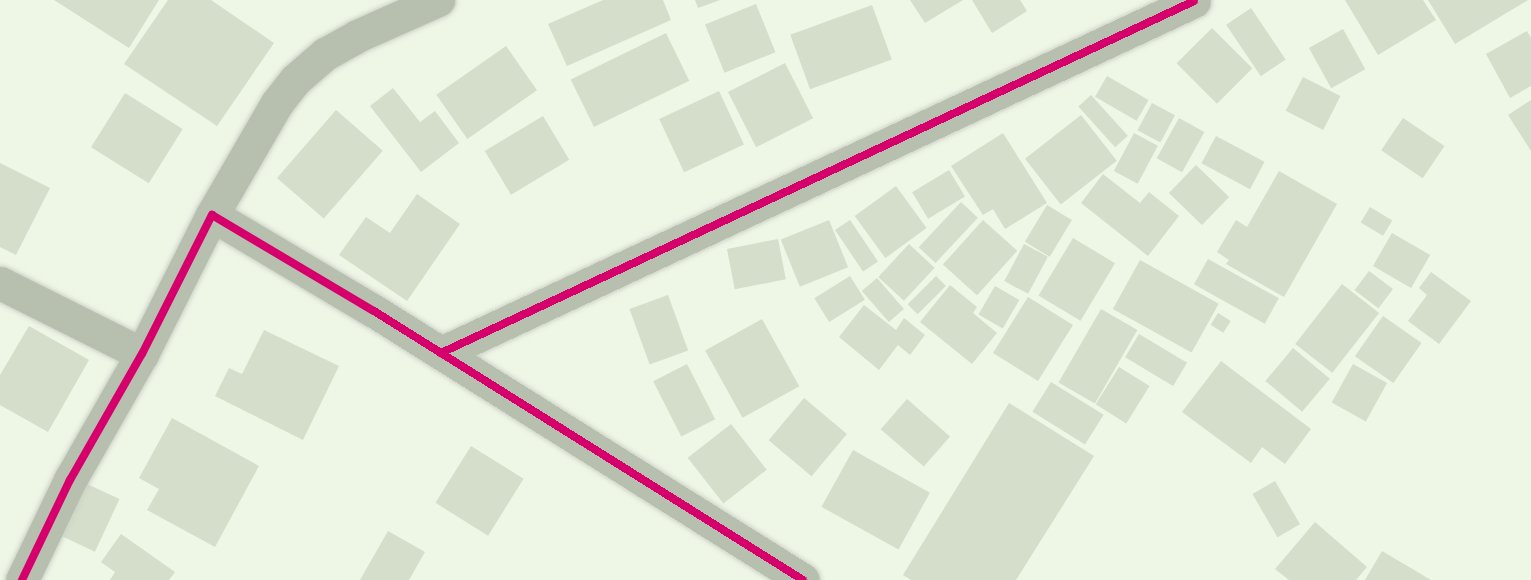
<!DOCTYPE html>
<style>
body{margin:0}
#map{position:relative;width:1531px;height:580px;overflow:hidden;background:#eef6e6;font-family:"Open Sans",sans-serif}
div>[style]{position:absolute}
[style*='--x']{left:calc(var(--x)*1px);top:calc(var(--y)*1px);width:calc(var(--w)*1px);rotate:calc(var(--a)*1deg)}
.building>*{inset:0;background:#d4deca;transform-origin:0 0}
.roads{filter:drop-shadow(0 0 2px #ccd1c6) drop-shadow(0 0 2px #ccd1c6)}
.minor>*{height:33px;margin:-16.5px;padding:0 16.5px;transform-origin:16.5px;border-radius:16.5px;background:#b7bfaf}
.cycleway>*{height:8px;margin:-4px;padding:0 4px;transform-origin:4px;border-radius:4px;background:#d6006c}
span{translate:-50% -50%;white-space:nowrap;text-align:center;line-height:1.15;-webkit-text-stroke:4.5px #fff;paint-order:stroke}
</style>
<div id="map">
<div class="building">
<i style="clip-path:polygon(54px 0,159px 0,129px 48px)"></i>
<i style="clip-path:polygon(168px 0,211px 0,274px 43px,217px 126px,124px 64px)"></i>
<i style="clip-path:polygon(603px 0,663px 0,671px 20px,567px 66px,548px 24px)"></i>
<i style="clip-path:polygon(695px 0,720px 0,698px 8px)"></i>
<i style="clip-path:polygon(910px 0,963px 0,925px 23px)"></i>
<i style="clip-path:polygon(972px 0,1020px 0,1027px 11px,992px 33px)"></i>
<i style="clip-path:polygon(1345px 0,1423px 0,1436px 20px,1378px 55px)"></i>
<i style="clip-path:polygon(1428px 0,1528px 0,1455px 44px)"></i>
<i style="left:756px;top:4px;width:52px;height:55px;rotate:68deg"></i>
<i style="left:872px;top:5px;width:58px;height:87px;rotate:70deg"></i>
<i style="left:1251px;top:8px;width:62px;height:30px;rotate:56deg"></i>
<i style="left:1212px;top:28px;width:57px;height:50px;rotate:45deg"></i>
<i style="left:1343px;top:29px;width:46px;height:39px;rotate:61deg"></i>
<i style="clip-path:polygon(1527px 31px,1531px 38px,1531px 86px,1510px 98px,1486px 54px)"></i>
<i style="left:666px;top:33px;width:53px;height:106px;rotate:64deg"></i>
<i style="left:506px;top:46px;width:54px;height:85px;rotate:55deg"></i>
<i style="left:785px;top:63px;width:62px;height:64px;rotate:63deg"></i>
<i style="left:1107px;top:76px;width:48px;height:24px;rotate:30deg"></i>
<i style="left:1303px;top:77px;width:42px;height:38px;rotate:27deg"></i>
<i style="clip-path:polygon(393px 88px,420px 122px,435px 111px,459px 143px,421px 172px,370px 106px)"></i>
<i style="left:719px;top:91px;width:59px;height:66px;rotate:65deg"></i>
<i style="left:125px;top:93px;width:68px;height:64px;rotate:32deg"></i>
<i style="left:1091px;top:95px;width:55px;height:17px;rotate:48deg"></i>
<i style="clip-path:polygon(1531px 100px,1531px 151px,1508px 115px)"></i>
<i style="left:1152px;top:103px;width:26px;height:31px;rotate:28deg"></i>
<i style="left:336px;top:110px;width:62px;height:90px;rotate:41deg"></i>
<i style="left:1081px;top:115px;width:58px;height:71px;rotate:52deg"></i>
<i style="left:543px;top:116px;width:51px;height:68px;rotate:59deg"></i>
<i style="left:1179px;top:118px;width:29px;height:46px;rotate:29deg"></i>
<i style="left:1403px;top:118px;width:50px;height:39px;rotate:34deg"></i>
<i style="clip-path:polygon(1003px 133px,1047px 203px,1005px 229px,993px 209px,983px 215px,951px 166px)"></i>
<i style="left:1134px;top:133px;width:27px;height:43px;rotate:28deg"></i>
<i style="left:1216px;top:136px;width:55px;height:31px;rotate:28deg"></i>
<i style="clip-path:polygon(0 163px,50px 188px,16px 255px,0 247px)"></i>
<i style="left:1196px;top:165px;width:46px;height:39px;rotate:44deg"></i>
<i style="left:949px;top:170px;width:31px;height:43px;rotate:59deg"></i>
<i style="clip-path:polygon(1279px 171px,1337px 204px,1284px 297px,1226px 264px,1229px 260px,1217px 252px,1236px 220px,1247px 227px)"></i>
<i style="clip-path:polygon(1103px 174px,1140px 203px,1149px 192px,1179px 216px,1148px 256px,1081px 203px)"></i>
<i style="left:896px;top:186px;width:52px;height:51px;rotate:54deg"></i>
<i style="clip-path:polygon(417px 194px,460px 224px,407px 301px,339px 255px,366px 217px,390px 233px)"></i>
<i style="left:961px;top:202px;width:23px;height:62px;rotate:43deg"></i>
<i style="left:1047px;top:205px;width:29px;height:43px;rotate:31deg"></i>
<i style="left:1370px;top:207px;width:26px;height:18px;rotate:31deg"></i>
<i style="left:829px;top:220px;width:51px;height:52px;rotate:68deg"></i>
<i style="left:850px;top:220px;width:50px;height:18px;rotate:56deg"></i>
<i style="left:983px;top:220px;width:46px;height:60px;rotate:42deg"></i>
<i style="left:1392px;top:233px;width:44px;height:38px;rotate:30deg"></i>
<i style="left:1073px;top:238px;width:49px;height:67px;rotate:31deg"></i>
<i style="left:778px;top:239px;width:41px;height:52px;rotate:79deg"></i>
<i style="left:909px;top:244px;width:35px;height:45px;rotate:43deg"></i>
<i style="left:1024px;top:244px;width:27px;height:42px;rotate:28deg"></i>
<i style="left:1208px;top:259px;width:81px;height:29px;rotate:29deg"></i>
<i style="left:1140px;top:260px;width:90px;height:56px;rotate:29deg"></i>
<i style="left:1369px;top:271px;width:30px;height:24px;rotate:37deg"></i>
<i style="clip-path:polygon(1431px 272px,1471px 301px,1439px 344px,1408px 321px,1427px 295px,1419px 288px)"></i>
<i style="left:850px;top:276px;width:28px;height:42px;rotate:58deg"></i>
<i style="left:936px;top:276px;width:14px;height:40px;rotate:45deg"></i>
<i style="left:877px;top:278px;width:41px;height:20px;rotate:49deg"></i>
<i style="left:1342px;top:284px;width:47px;height:76px;rotate:38deg"></i>
<i style="clip-path:polygon(950px 285px,977px 307px,973px 313px,997px 333px,972px 364px,920px 322px)"></i>
<i style="left:995px;top:286px;width:28px;height:33px;rotate:30deg"></i>
<i style="left:668px;top:295px;width:59px;height:41px;rotate:70deg"></i>
<i style="left:1028px;top:297px;width:53px;height:66px;rotate:32deg"></i>
<i style="clip-path:polygon(864px 305px,896px 330px,904px 318px,925px 335px,910px 355px,898px 345px,879px 370px,839px 337px)"></i>
<i style="left:1101px;top:309px;width:42px;height:85px;rotate:30deg"></i>
<i style="left:1218px;top:313px;width:15px;height:14px;rotate:32deg"></i>
<i style="left:1383px;top:316px;width:47px;height:49px;rotate:35deg"></i>
<i style="left:762px;top:319px;width:77px;height:65px;rotate:61deg"></i>
<i style="clip-path:polygon(29px 326px,89px 360px,48px 432px,0 405px,0 375px)"></i>
<i style="clip-path:polygon(264px 330px,339px 366px,303px 440px,215px 396px,229px 368px,242px 374px)"></i>
<i style="left:1139px;top:334px;width:56px;height:27px;rotate:31deg"></i>
<i style="left:1293px;top:348px;width:48px;height:43px;rotate:40deg"></i>
<i style="clip-path:polygon(1221px 361px,1311px 429px,1285px 464px,1262px 447px,1251px 463px,1182px 412px)"></i>
<i style="left:687px;top:364px;width:62px;height:38px;rotate:63deg"></i>
<i style="left:1353px;top:364px;width:39px;height:44px;rotate:29deg"></i>
<i style="left:1119px;top:367px;width:36px;height:44px;rotate:32deg"></i>
<i style="left:1051px;top:382px;width:62px;height:35px;rotate:32deg"></i>
<i style="left:804px;top:398px;width:56px;height:55px;rotate:40deg"></i>
<i style="left:907px;top:399px;width:57px;height:40px;rotate:41deg"></i>
<i style="clip-path:polygon(1009px 403px,1094px 456px,1016px 580px,911px 580px,903px 575px)"></i>
<i style="clip-path:polygon(172px 418px,259px 466px,215px 547px,147px 510px,159px 489px,139px 478px)"></i>
<i style="left:731px;top:424px;width:58px;height:55px;rotate:52deg"></i>
<i style="left:471px;top:446px;width:62px;height:67px;rotate:32deg"></i>
<i style="left:853px;top:450px;width:88px;height:65px;rotate:29deg"></i>
<i style="left:1275px;top:481px;width:50px;height:26px;rotate:60deg"></i>
<i style="left:85px;top:483px;width:38px;height:58px;rotate:25deg"></i>
<i style="clip-path:polygon(1315px 522px,1367px 567px,1356px 580px,1289px 580px,1275px 569px)"></i>
<i style="clip-path:polygon(388px 531px,425px 552px,409px 580px,360px 580px)"></i>
<i style="clip-path:polygon(121px 534px,175px 572px,169px 580px,110px 580px,115px 572px,101px 562px)"></i>
<i style="clip-path:polygon(1382px 551px,1431px 580px,1365px 580px)"></i>
</div>
<div class="roads">
<div class="minor">
<i style="--x:212;--y:215;--w:129;--a:-59.9"></i>
<i style="--x:277;--y:103;--w:29;--a:-52"></i>
<i style="--x:295;--y:80;--w:40;--a:-41"></i>
<i style="--x:325;--y:54;--w:37;--a:-29"></i>
<i style="--x:357;--y:36;--w:89;--a:-24"></i>
<i style="--x:0;--y:283;--w:159;--a:26.6"></i>
<i style="--x:441;--y:353;--w:831;--a:-25.05"></i>
<i style="--x:22;--y:580;--w:111;--a:-64.4"></i>
<i style="--x:70;--y:480;--w:145;--a:-60.3"></i>
<i style="--x:142;--y:354;--w:156;--a:-63.3"></i>
<i style="--x:212;--y:215;--w:188;--a:30.7"></i>
<i style="--x:374;--y:311;--w:506;--a:32.09"></i>
</div>
</div>
<div class="cycleway">
<i style="--x:441;--y:353;--w:831;--a:-25.05"></i>
<i style="--x:22;--y:580;--w:111;--a:-64.4"></i>
<i style="--x:70;--y:480;--w:145;--a:-60.3"></i>
<i style="--x:142;--y:354;--w:156;--a:-63.3"></i>
<i style="--x:212;--y:215;--w:188;--a:30.7"></i>
<i style="--x:374;--y:311;--w:506;--a:32.09"></i>
</div>
</div>
